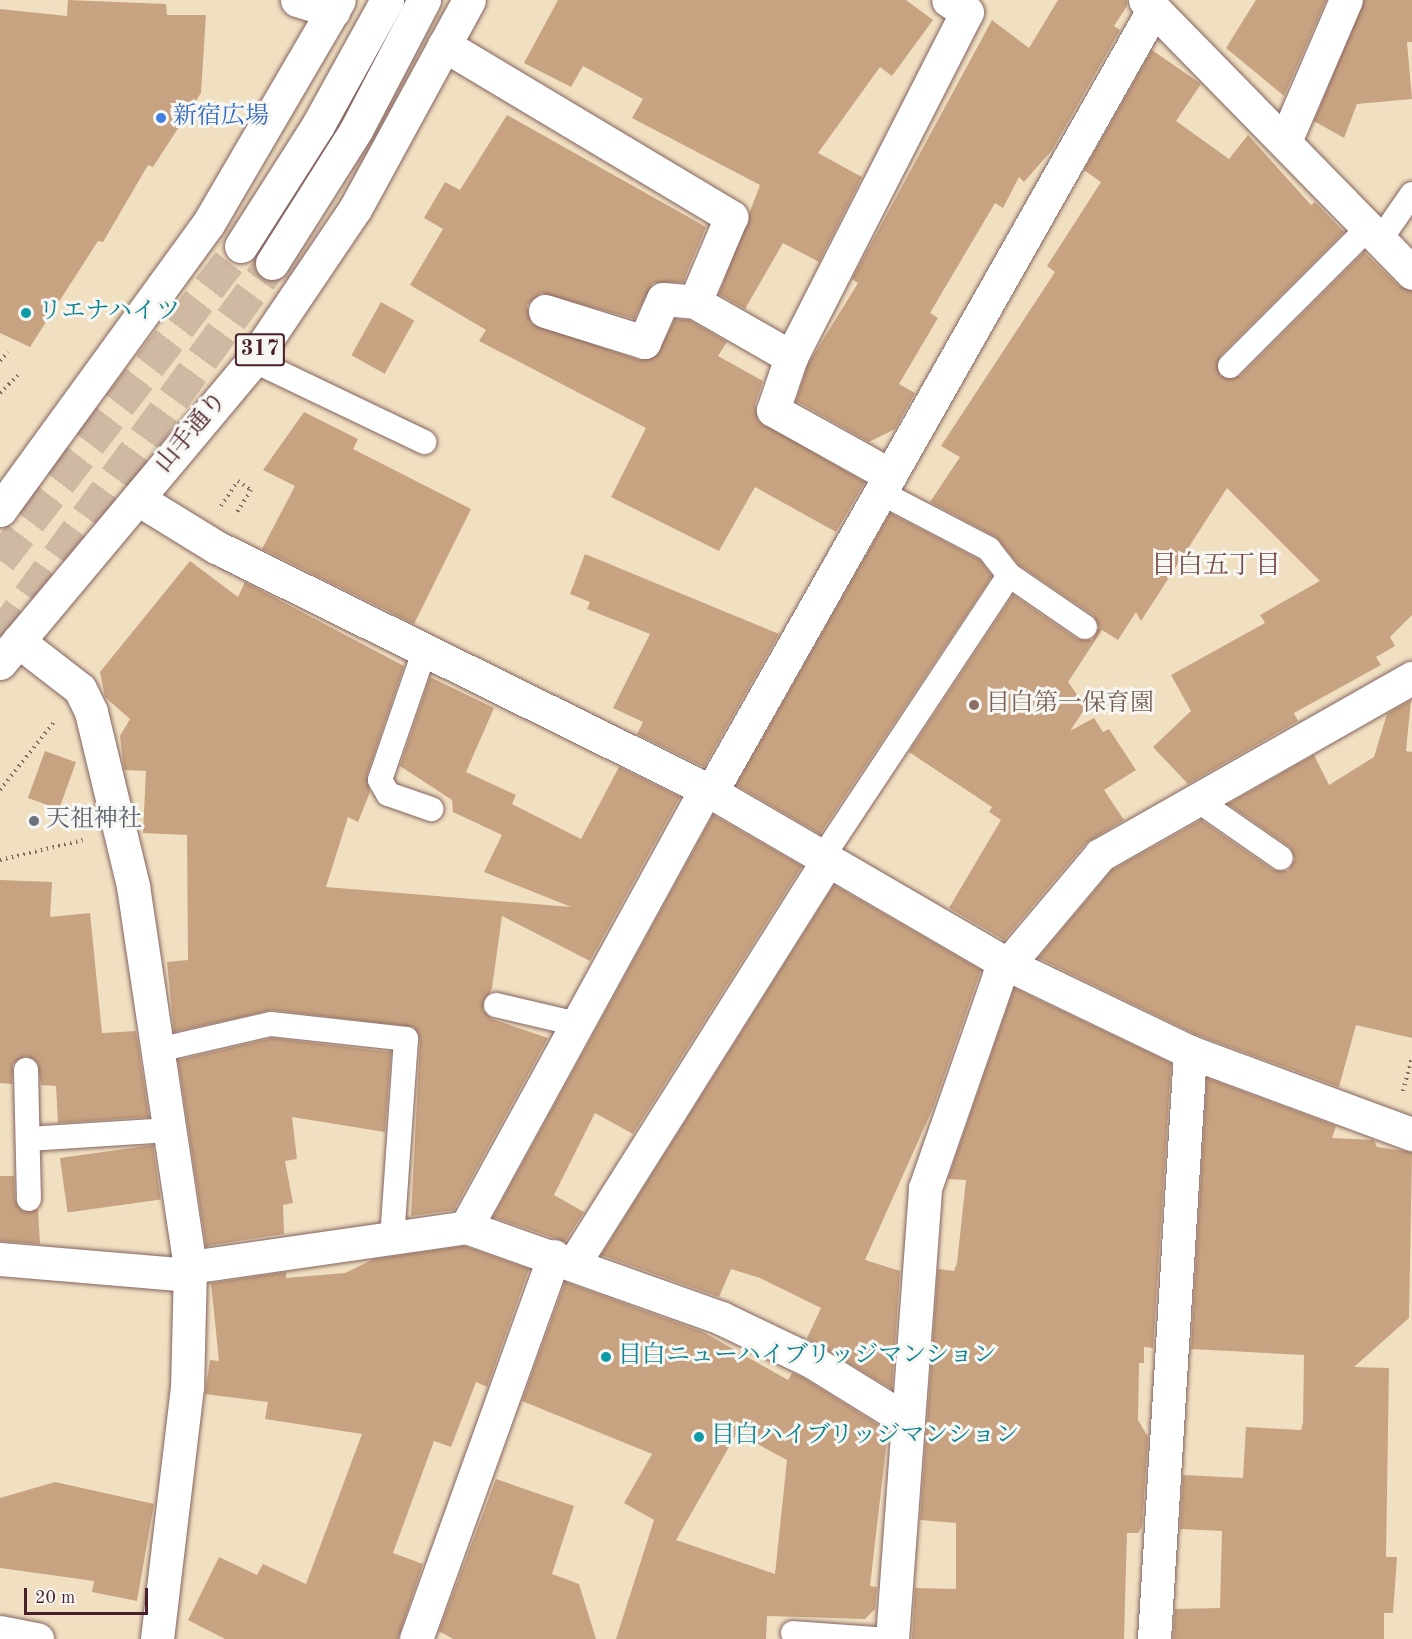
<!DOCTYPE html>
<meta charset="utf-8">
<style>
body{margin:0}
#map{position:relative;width:1412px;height:1639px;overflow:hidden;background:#f0e0c1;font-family:"Old Standard TT","Noto Serif JP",serif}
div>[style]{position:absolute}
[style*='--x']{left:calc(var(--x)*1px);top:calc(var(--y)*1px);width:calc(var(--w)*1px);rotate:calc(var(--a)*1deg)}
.building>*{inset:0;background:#c8a381;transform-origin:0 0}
.highway-tunnel>*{height:33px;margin-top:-16.5px;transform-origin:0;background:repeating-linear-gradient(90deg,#cfb9a3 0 33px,transparent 0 49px)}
.path>*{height:4px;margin-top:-2px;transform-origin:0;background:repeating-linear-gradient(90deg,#846360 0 1.5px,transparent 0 6px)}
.roads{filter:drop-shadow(0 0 2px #846360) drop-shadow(0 0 2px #846360)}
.lane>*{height:24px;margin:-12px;padding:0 12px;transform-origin:12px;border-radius:12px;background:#fff}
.street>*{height:33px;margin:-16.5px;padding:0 16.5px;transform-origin:16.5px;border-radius:16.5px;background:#fff}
.primary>*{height:33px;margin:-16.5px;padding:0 16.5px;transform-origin:16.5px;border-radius:16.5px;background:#fff}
.highway>*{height:33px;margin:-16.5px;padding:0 16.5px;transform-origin:16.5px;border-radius:16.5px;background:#fff}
.dots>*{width:16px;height:16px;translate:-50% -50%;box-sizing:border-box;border:3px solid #f6f6f2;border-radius:50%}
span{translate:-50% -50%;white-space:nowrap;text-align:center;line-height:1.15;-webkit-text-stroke:6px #f6f6f2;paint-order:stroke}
.shield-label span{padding:2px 4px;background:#f6f6f2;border:2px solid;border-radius:4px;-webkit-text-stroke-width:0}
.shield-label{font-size:22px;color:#4a1f2b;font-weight:700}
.shop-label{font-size:24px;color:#366cbe}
.left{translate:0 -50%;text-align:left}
.culture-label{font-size:24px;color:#0d838f}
.street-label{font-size:24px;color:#4a1f2b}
.education-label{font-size:24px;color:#785e54}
.worship-label{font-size:24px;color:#5b616d}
.neighbourhood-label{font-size:26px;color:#764d49}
.scale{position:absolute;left:24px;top:1588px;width:124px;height:27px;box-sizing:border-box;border:3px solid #4a1f2b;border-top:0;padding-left:8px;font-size:18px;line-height:21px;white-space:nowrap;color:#4a1f2b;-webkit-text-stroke:4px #f6f6f2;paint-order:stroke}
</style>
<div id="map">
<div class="building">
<i style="clip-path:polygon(68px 0,166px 4px,167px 15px,206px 15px,201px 93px,153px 167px,148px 165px,103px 242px,98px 241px,30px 347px,0 333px,0 9px,67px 16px)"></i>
<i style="clip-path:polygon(558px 0,906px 0,933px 20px,892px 76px,880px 67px,818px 153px,862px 177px,819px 262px,783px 243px,745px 309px,719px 294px,760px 185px,632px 118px,643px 99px,583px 66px,571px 87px,524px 63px)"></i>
<i style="clip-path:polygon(1058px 0,1127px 0,1127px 6px,1114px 26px,1120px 30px,1052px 150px,1024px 182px,1019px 177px,1003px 208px,995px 203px,930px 313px,938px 318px,899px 384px,915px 393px,895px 429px,869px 442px,796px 401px,808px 364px,858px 283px,852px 279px,992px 20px,1029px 48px)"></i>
<i style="clip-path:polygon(1256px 0,1326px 0,1284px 96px,1226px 48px)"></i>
<i style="clip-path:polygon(1364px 0,1412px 0,1412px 42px,1407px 42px,1412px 99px,1357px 104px,1344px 138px,1314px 121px)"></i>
<i style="clip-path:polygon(1152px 50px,1201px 84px,1176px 121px,1229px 159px,1248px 135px,1311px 205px,1315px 202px,1344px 232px,1220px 356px,1220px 376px,1240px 376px,1364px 252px,1399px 286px,1412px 291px,1412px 615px,1390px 637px,1395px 646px,1376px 657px,1381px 665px,1294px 713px,1298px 721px,1188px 784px,1153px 747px,1191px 711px,1171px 675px,1265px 623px,1260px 615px,1320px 581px,1227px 488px,1141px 621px,1136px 612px,1118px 640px,1102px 630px,1068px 682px,1086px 707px,1070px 731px,1094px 718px,1103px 732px,1109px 729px,1136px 770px,1104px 790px,1124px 820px,1086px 843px,1004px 940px,949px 908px,1001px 820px,989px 812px,992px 807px,909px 752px,1013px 595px,1077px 639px,1092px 640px,1099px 627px,1093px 615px,1019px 565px,996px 537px,930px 502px,960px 457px,941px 446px,1055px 272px,1047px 266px,1101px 182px,1084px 170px)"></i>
<i style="clip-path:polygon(507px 115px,706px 227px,683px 282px,653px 283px,634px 319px,541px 293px,527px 305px,531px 323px,639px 360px,656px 356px,675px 319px,689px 320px,727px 342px,718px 356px,763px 381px,755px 404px,758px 421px,865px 482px,836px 532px,755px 487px,719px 551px,611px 497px,646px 428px,479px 341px,486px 330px,410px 285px,443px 229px,424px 218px,445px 182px,460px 190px)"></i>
<i style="left:381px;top:302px;width:38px;height:61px;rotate:29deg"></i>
<i style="clip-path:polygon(304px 412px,358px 439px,353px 449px,471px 509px,414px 624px,262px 549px,295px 486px,263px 470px)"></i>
<i style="clip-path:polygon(890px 513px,980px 560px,992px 576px,820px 834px,736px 785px)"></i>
<i style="clip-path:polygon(585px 554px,779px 634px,704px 767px,637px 734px,643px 722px,613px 708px,650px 634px,587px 609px,590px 602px,570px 594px)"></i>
<i style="clip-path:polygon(190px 561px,238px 597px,245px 582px,404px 666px,367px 775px,370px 792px,358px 822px,348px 817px,326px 887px,571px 907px,484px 872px,502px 835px,453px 812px,452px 800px,400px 766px,430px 677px,494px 708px,466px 772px,516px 795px,512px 804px,581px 839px,619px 767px,680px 797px,590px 961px,502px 916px,492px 988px,483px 1010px,492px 1019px,548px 1038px,454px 1210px,411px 1216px,420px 1040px,414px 1027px,272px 1010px,174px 1032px,167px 962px,188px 960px,187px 835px,143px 833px,146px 771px,124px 770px,120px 736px,130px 719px,105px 697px,100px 672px)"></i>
<i style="clip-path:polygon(1411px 700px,1406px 751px,1412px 752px,1412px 1038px,1356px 1025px,1339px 1087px,1197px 1035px,1038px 958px,1112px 870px,1201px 820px,1273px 870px,1288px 871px,1295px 859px,1290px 847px,1228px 804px,1314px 755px,1329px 785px,1374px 757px,1387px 714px)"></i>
<i style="left:45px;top:751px;width:33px;height:50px;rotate:20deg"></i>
<i style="clip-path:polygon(713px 815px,802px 866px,633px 1134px,595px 1113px,554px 1195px,584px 1212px,565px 1242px,493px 1217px)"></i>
<i style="clip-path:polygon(0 880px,52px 882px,50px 917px,90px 913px,102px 1033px,136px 1031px,149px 1117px,58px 1123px,56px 1086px,41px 1085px,38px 1063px,26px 1056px,13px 1064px,12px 1084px,0 1083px)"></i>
<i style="clip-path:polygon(834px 885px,981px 970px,933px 1108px,865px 1260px,900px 1271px,892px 1389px,807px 1338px,821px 1308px,760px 1278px,731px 1269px,719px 1297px,601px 1255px)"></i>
<i style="clip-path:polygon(1014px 988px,1171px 1063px,1153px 1348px,1144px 1347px,1144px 1363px,1139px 1363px,1138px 1420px,1148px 1437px,1142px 1527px,1138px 1533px,1127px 1533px,1124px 1639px,912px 1639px,915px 1588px,956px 1589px,956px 1523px,920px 1520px,938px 1269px,954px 1271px,957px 1263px,966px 1180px,948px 1179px)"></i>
<i style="clip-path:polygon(272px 1038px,391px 1052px,385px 1132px,292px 1117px,297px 1159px,285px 1161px,293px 1203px,283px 1205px,284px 1234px,206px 1246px,178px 1060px)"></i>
<i style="clip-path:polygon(1207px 1078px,1336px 1126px,1332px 1138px,1374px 1140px,1377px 1147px,1412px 1152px,1409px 1318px,1354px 1367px,1389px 1368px,1386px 1557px,1397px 1557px,1393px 1613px,1384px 1613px,1384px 1639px,1173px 1639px,1175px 1609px,1220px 1608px,1222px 1531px,1180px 1529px,1183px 1475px,1243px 1478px,1246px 1427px,1301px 1430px,1303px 1423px,1304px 1355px,1191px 1349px)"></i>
<i style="left:153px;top:1145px;width:55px;height:94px;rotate:82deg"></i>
<i style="clip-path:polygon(0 1176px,14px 1176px,15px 1200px,22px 1211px,38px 1209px,40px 1244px,0 1241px)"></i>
<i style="clip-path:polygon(464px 1246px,529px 1269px,487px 1387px,476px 1382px,451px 1447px,434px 1441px,393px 1553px,423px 1564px,398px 1639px,225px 1639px,188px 1620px,219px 1557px,257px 1575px,263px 1564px,306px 1584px,362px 1434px,265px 1419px,268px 1402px,205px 1394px,210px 1360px,219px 1361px,211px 1283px,286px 1272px,286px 1278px,345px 1273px,374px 1259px)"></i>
<i style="clip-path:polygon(evenodd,565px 1282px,703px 1332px,788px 1380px,792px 1373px,802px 1377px,888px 1431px,870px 1586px,877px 1587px,875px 1609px,865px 1619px,767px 1616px,766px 1639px,616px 1639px,654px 1520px,624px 1503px,652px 1454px,522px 1401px,565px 1282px,737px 1433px,787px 1460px,775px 1574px,676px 1540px,737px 1433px)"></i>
<i style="clip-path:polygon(496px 1479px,574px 1506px,552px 1574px,579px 1584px,596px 1639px,453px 1639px,439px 1631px)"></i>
<i style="clip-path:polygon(55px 1482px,154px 1504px,137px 1601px,92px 1592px,94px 1581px,0 1568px,0 1498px)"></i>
</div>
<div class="highway-tunnel">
<i style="--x:0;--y:560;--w:396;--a:-52.5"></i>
<i style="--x:0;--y:636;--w:462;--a:-53.9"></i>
</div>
<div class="path">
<i style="--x:0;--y:361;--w:12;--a:-48"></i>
<i style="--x:0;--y:393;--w:25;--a:-45"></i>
<i style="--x:221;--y:506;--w:30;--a:-56"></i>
<i style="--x:238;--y:481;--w:16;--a:35"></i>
<i style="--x:251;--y:490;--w:28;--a:122"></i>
<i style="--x:0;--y:790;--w:87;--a:-51.5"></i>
<i style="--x:0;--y:860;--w:85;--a:-13.5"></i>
<i style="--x:1403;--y:1091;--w:35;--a:-75"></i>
</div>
<div class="roads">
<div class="lane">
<i style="--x:1380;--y:240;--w:56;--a:-55.2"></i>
<i style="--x:253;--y:360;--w:190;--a:25.6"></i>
<i style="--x:1230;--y:366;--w:197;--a:-45"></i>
<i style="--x:1009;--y:575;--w:92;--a:34.4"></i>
<i style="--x:424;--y:652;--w:135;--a:109"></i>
<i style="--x:380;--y:780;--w:16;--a:60"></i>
<i style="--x:388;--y:794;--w:46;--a:19.2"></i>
<i style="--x:1196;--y:799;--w:103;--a:34.8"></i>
<i style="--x:822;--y:858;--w:339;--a:-56.5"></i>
<i style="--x:1009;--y:575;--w:33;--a:-128"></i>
<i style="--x:989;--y:549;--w:123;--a:-152.4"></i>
<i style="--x:496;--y:1005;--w:83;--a:13.2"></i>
<i style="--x:158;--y:1050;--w:116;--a:-13"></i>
<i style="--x:271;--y:1024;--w:136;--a:6.3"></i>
<i style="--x:406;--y:1039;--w:199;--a:94"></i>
<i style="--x:26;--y:1070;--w:129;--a:88.7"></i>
<i style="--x:28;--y:1139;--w:142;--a:-3.6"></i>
<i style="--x:793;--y:1633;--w:84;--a:4.1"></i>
</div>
<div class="street">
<i style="--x:297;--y:0;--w:38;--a:17"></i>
<i style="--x:1145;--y:0;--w:382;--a:45.6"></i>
<i style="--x:444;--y:45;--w:335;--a:30.9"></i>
<i style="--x:731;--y:217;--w:92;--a:113"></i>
<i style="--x:1286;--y:139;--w:151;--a:-66.7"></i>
<i style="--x:545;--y:311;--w:104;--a:17.4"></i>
<i style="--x:644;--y:342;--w:47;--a:-66.2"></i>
<i style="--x:663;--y:299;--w:32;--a:5"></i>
<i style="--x:695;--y:302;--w:111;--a:29.8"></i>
<i style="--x:890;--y:475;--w:134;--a:-150.9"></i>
<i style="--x:773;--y:410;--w:56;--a:-71.2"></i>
<i style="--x:791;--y:357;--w:387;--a:-63"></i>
<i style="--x:967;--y:12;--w:22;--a:-148"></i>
<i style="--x:138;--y:499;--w:92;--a:31.6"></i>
<i style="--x:216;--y:547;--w:547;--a:26.28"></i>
<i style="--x:706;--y:789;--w:348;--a:30.2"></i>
<i style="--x:1007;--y:964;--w:203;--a:25.7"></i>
<i style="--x:1190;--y:1052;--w:237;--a:20.3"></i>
<i style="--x:18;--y:641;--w:78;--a:37.7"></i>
<i style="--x:80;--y:689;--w:25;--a:64"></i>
<i style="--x:91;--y:712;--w:179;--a:76.4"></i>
<i style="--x:133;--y:886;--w:385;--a:81.5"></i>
<i style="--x:190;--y:1267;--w:120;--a:91.4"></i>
<i style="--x:187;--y:1387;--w:254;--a:96.8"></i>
<i style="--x:711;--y:792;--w:898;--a:-60.52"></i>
<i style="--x:466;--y:1227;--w:271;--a:19.6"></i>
<i style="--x:721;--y:1318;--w:100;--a:25.5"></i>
<i style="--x:811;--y:1361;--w:114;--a:31.7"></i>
<i style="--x:0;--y:1259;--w:191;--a:4.8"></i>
<i style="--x:574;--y:1263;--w:476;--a:-57.8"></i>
<i style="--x:190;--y:1267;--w:279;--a:-8.2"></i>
<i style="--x:466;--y:1227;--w:499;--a:-61.3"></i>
<i style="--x:416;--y:1639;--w:407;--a:-70.2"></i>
<i style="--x:892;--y:1639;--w:452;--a:-85.8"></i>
<i style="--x:925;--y:1188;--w:225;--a:-70.8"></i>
<i style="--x:999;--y:975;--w:157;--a:-49.9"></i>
<i style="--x:1100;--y:855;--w:359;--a:-29.6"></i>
<i style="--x:1154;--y:1639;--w:588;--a:-86.49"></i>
</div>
<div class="primary">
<i style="--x:0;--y:510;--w:354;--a:-54"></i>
<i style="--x:208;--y:224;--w:259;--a:-59.7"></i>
<i style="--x:0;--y:663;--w:395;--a:-50.1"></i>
<i style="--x:253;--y:360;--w:182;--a:-56"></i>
<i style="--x:355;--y:209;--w:238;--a:-61.4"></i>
<i style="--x:0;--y:1632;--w:38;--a:11"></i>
</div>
<div class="highway">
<i style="--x:241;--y:246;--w:143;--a:-57.5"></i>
<i style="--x:318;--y:125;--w:143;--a:-61.1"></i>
<i style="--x:272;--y:263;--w:157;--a:-57.7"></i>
<i style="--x:356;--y:130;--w:147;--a:-62.4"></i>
</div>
</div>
<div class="dots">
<i style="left:161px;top:118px;background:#3f7fe0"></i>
<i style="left:26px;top:313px;background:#0f9aa8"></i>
<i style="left:974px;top:705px;background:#8d6e63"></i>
<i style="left:34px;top:821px;background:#6b7280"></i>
<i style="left:606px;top:1357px;background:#0f9aa8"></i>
<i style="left:699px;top:1437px;background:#0f9aa8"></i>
</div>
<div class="shield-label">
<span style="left:260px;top:350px">317</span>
</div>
<div class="shop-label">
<span class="left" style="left:173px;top:118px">新宿広場</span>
</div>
<div class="culture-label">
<span class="left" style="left:38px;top:313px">リエナハイツ</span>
<span class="left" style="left:618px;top:1357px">目白ニューハイブリッジマンション</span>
<span class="left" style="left:711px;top:1437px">目白ハイブリッジマンション</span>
</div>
<div class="street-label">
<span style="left:192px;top:433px;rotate:-50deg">山手通り</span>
</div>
<div class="education-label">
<span class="left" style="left:986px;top:705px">目白第一保育園</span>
</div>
<div class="worship-label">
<span class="left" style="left:46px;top:821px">天祖神社</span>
</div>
<div class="neighbourhood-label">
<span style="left:1216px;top:567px">目白五丁目</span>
</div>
<div class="scale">20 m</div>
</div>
